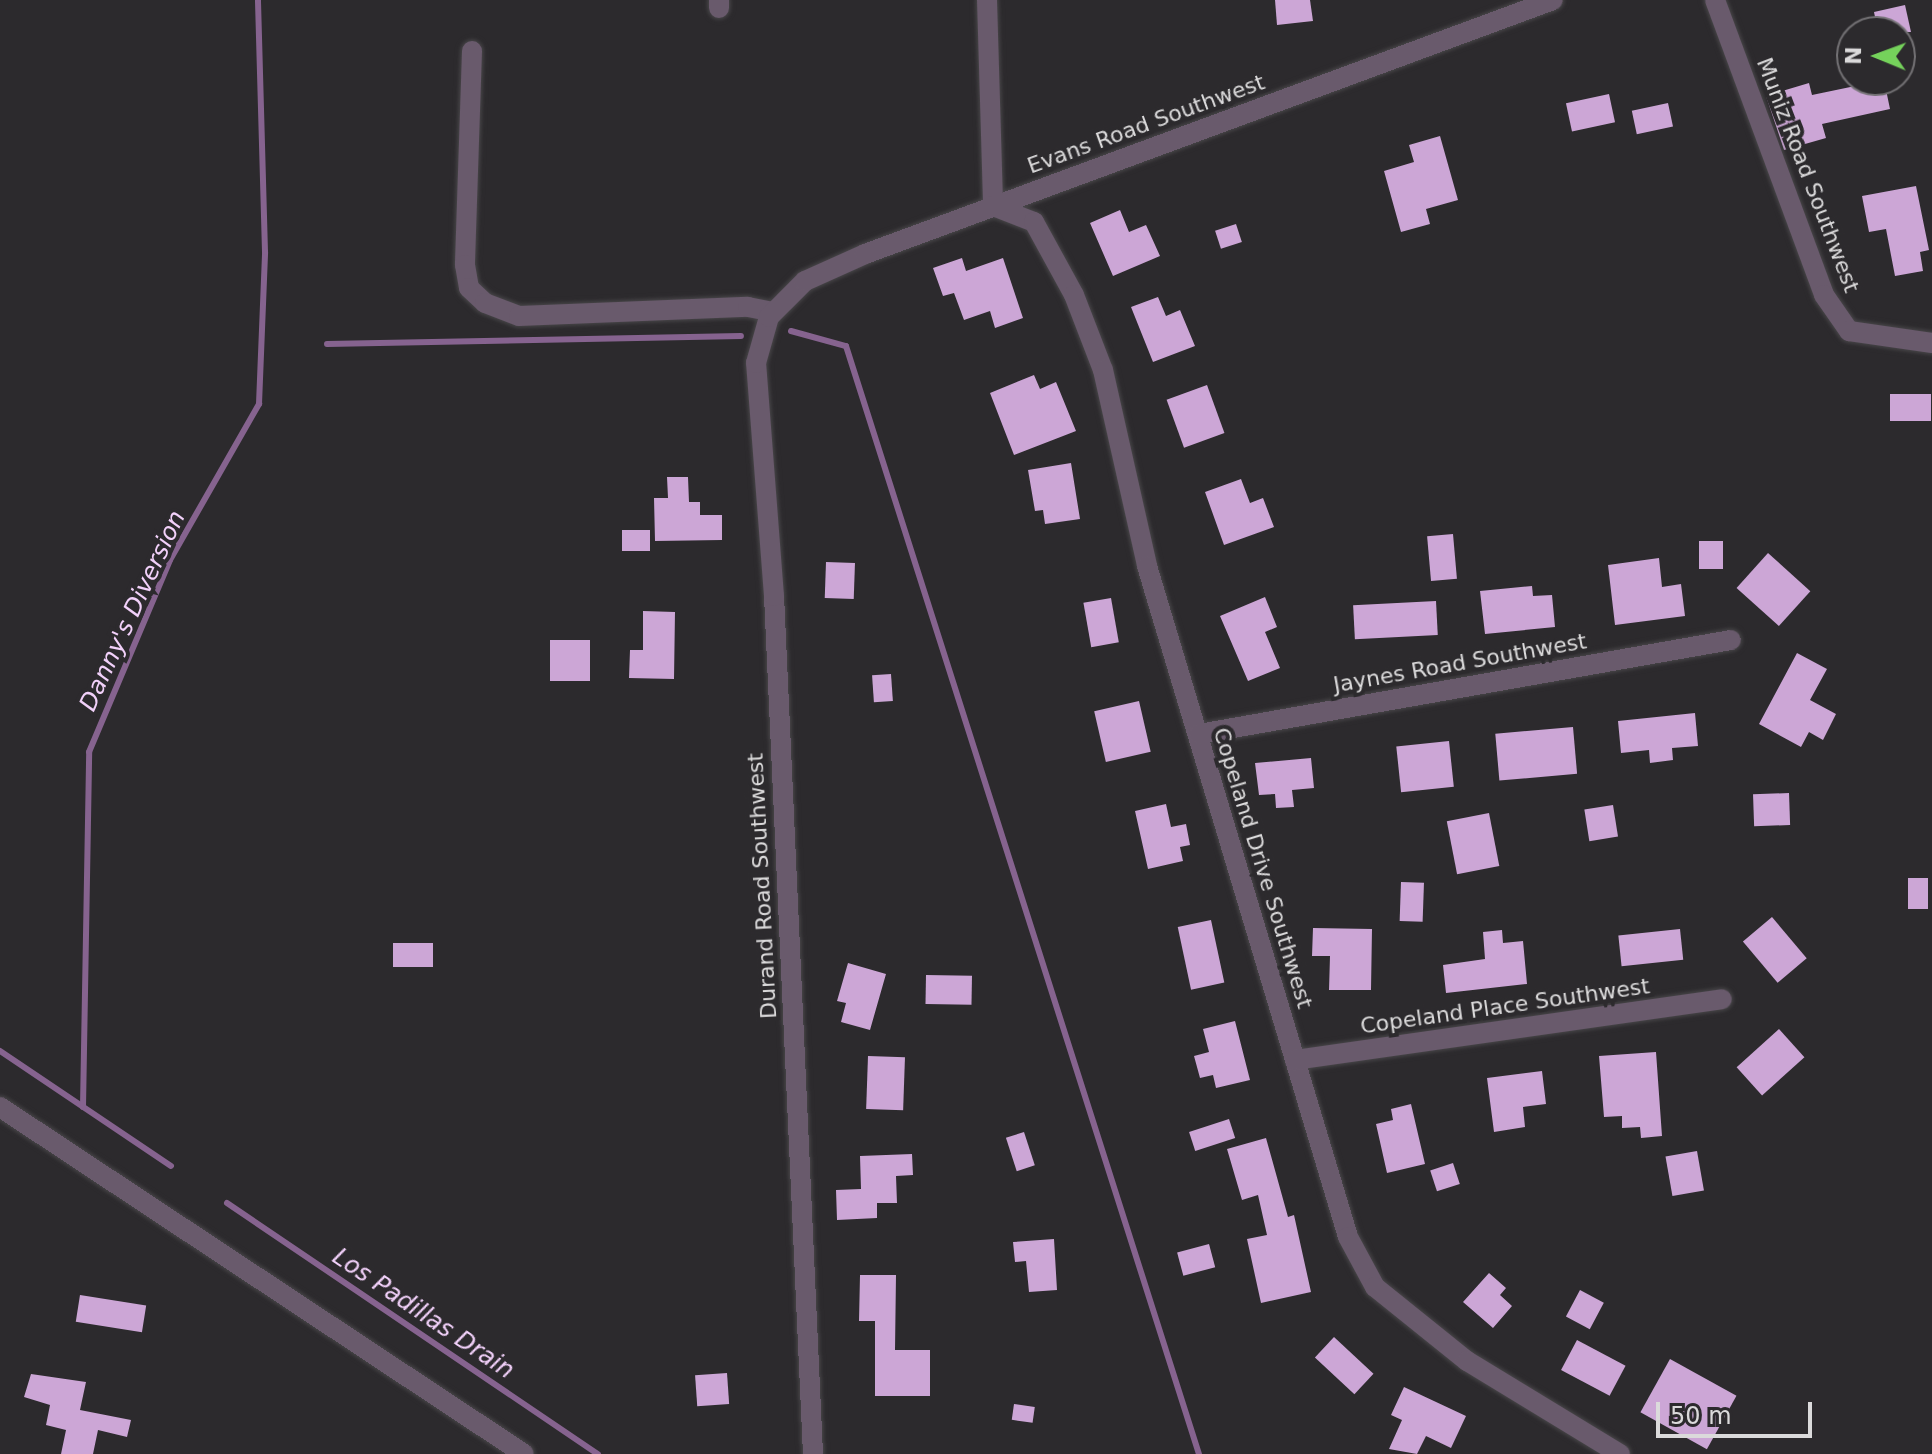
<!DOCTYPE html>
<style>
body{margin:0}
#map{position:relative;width:1932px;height:1454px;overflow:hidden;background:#2c2a2d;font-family:"DejaVu Sans",sans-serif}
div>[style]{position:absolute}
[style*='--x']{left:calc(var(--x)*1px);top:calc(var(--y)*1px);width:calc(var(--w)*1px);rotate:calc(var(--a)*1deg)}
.stream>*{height:6px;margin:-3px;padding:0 3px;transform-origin:3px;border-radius:3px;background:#86638f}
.building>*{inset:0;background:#cca6d6;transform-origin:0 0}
.roads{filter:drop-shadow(0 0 2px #484649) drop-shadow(0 0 2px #484649)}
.minor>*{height:20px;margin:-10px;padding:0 10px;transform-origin:10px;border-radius:10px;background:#695a6c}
span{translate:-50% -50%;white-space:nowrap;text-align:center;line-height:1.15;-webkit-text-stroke:8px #2c2a2d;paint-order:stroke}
.street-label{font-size:22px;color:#dbdadb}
.water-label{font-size:24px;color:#f2d1fa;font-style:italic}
.north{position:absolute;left:1836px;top:16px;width:80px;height:80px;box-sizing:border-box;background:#2c2a2d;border:2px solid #727073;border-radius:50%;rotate:271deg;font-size:22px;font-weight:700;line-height:32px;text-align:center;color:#dbdadb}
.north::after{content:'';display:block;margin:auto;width:28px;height:36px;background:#75d25b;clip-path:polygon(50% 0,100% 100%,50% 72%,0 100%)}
.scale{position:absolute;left:1656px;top:1402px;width:156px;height:36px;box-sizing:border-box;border:4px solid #dbdadb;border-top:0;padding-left:10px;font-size:24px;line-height:28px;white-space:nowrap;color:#dbdadb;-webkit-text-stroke:6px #2c2a2d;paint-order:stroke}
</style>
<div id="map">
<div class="stream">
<i style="--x:791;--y:331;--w:57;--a:15.3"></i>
<i style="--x:846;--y:346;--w:1163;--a:72.33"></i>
<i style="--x:327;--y:344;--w:414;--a:-1.1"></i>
<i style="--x:0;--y:1051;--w:206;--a:33.9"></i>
<i style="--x:83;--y:1107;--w:355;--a:-89"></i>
<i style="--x:89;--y:752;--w:208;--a:-67.1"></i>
<i style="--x:170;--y:560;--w:180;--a:-60.3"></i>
<i style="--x:259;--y:404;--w:152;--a:-87.7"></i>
<i style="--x:265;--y:252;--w:252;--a:-91.6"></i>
<i style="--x:227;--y:1203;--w:448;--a:34.1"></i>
</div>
<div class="building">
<i style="clip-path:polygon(1275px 0,1310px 0,1313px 21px,1277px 25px)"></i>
<i style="clip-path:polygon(1905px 5px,1911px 32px,1878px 32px,1874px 12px)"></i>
<i style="clip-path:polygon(1884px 80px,1890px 109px,1822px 124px,1826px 138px,1784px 150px,1766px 96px,1809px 83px,1812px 95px)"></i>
<i style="left:1609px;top:94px;width:29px;height:44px;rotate:78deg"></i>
<i style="left:1668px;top:103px;width:24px;height:37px;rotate:78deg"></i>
<i style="clip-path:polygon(1440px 136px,1458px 200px,1426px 209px,1430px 224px,1401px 232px,1384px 171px,1414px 162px,1409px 145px)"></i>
<i style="clip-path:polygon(1916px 186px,1929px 250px,1920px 252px,1923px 271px,1895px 276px,1886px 229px,1869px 232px,1862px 196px)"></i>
<i style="clip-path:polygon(1120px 210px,1129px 232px,1146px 225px,1160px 256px,1113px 276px,1090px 223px)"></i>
<i style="left:1236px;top:224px;width:19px;height:22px;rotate:72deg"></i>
<i style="clip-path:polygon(962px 258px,966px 271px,1003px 258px,1023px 318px,995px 328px,990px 311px,964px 320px,954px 293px,943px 296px,933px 268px)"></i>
<i style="clip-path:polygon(1158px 297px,1166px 316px,1180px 310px,1195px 346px,1153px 362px,1131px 307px)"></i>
<i style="clip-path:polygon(1034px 375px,1040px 389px,1056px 382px,1076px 431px,1014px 455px,990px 393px)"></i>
<i style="left:1207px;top:385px;width:51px;height:43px;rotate:70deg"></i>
<i style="left:1890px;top:394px;width:41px;height:27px"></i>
<i style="clip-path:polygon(1071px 463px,1080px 519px,1045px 524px,1043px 510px,1035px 511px,1028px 470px)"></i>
<i style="clip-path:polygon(667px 477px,688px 477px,689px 502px,700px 502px,700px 515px,722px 515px,722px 540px,655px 541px,654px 498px,668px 498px)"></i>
<i style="clip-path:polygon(1241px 479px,1250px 503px,1263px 498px,1274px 527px,1224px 545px,1205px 492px)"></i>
<i style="left:622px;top:530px;width:28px;height:21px"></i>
<i style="left:1453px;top:534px;width:45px;height:26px;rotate:85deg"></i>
<i style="left:1699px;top:541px;width:24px;height:28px"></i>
<i style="left:1768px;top:553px;width:57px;height:47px;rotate:42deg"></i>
<i style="clip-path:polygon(1659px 558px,1662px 587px,1681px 584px,1685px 616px,1615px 625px,1608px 565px)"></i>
<i style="left:826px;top:562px;width:29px;height:36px;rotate:2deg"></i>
<i style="clip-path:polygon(1532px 586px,1533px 596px,1552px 595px,1555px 627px,1485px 634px,1480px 591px)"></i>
<i style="clip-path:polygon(1265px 597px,1277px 627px,1265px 632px,1280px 668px,1248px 681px,1220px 616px)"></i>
<i style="left:1111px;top:598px;width:45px;height:28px;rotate:80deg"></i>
<i style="left:1436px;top:601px;width:34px;height:83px;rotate:87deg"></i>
<i style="clip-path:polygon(643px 611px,675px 612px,674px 679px,629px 678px,630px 650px,643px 650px)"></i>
<i style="left:550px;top:640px;width:40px;height:41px"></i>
<i style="clip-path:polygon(1797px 653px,1827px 669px,1810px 700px,1836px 714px,1823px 740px,1809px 732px,1801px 747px,1759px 724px)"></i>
<i style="left:891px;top:674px;width:27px;height:19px;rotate:86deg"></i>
<i style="left:1139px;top:701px;width:52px;height:46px;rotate:77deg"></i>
<i style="clip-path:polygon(1695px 713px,1698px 746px,1672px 748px,1673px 760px,1650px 763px,1649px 750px,1621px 753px,1618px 721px)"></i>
<i style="left:1573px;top:727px;width:47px;height:78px;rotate:85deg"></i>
<i style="left:1449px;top:741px;width:46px;height:53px;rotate:84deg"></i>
<i style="clip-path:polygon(1311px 758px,1314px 788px,1292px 790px,1294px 807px,1276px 808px,1275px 794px,1259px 795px,1255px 763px)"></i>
<i style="left:1789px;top:793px;width:32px;height:36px;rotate:88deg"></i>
<i style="clip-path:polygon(1166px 804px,1171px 827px,1186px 824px,1190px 845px,1180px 847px,1183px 861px,1148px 869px,1135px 811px)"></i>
<i style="left:1613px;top:805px;width:32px;height:29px;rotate:81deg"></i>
<i style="left:1489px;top:813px;width:54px;height:43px;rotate:79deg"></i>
<i style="left:1908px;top:878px;width:20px;height:31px"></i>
<i style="left:1401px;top:882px;width:23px;height:39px;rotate:2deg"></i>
<i style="left:1772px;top:917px;width:54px;height:38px;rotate:50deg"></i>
<i style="left:1211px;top:920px;width:64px;height:34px;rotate:78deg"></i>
<i style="clip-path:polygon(1313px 928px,1372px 929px,1371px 990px,1329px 990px,1330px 956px,1312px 956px)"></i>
<i style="left:1680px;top:929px;width:31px;height:62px;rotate:84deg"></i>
<i style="clip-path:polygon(1502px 930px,1503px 943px,1523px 941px,1527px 984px,1446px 993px,1443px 965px,1485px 959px,1483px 932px)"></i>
<i style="left:393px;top:943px;width:40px;height:24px"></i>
<i style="clip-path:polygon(848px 963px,886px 974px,870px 1030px,841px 1022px,846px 1003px,837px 1001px)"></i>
<i style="left:926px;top:975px;width:46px;height:29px;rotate:1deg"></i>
<i style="clip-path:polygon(1235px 1021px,1250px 1080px,1216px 1088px,1213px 1075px,1200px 1078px,1194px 1056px,1209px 1052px,1203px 1029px)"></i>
<i style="left:1779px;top:1029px;width:38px;height:57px;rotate:48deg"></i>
<i style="clip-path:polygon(1656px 1052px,1662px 1136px,1641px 1138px,1640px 1127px,1622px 1128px,1622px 1116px,1604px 1117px,1599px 1056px)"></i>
<i style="left:868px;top:1056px;width:37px;height:53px;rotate:2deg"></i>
<i style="clip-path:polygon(1542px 1071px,1546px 1104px,1523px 1107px,1525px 1127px,1494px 1132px,1487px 1078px)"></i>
<i style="clip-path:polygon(1411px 1104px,1425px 1164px,1387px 1173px,1376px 1124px,1393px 1120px,1391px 1109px)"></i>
<i style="left:1229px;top:1119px;width:20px;height:42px;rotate:72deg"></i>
<i style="left:1024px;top:1132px;width:35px;height:19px;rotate:72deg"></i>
<i style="clip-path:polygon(1266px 1138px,1288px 1217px,1294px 1215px,1311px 1292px,1261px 1303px,1247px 1239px,1267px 1235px,1258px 1195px,1242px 1200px,1227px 1149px)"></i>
<i style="left:1697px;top:1151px;width:40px;height:32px;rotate:80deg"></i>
<i style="clip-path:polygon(912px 1154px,913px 1175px,896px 1176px,897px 1203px,877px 1203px,877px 1218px,837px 1220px,836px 1190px,861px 1189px,860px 1156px)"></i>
<i style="left:1453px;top:1163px;width:22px;height:24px;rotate:72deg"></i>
<i style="clip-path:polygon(1054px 1239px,1057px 1290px,1029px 1292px,1026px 1261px,1015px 1262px,1013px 1242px)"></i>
<i style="left:1209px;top:1244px;width:24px;height:33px;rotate:75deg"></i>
<i style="clip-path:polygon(1489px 1273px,1506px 1288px,1500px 1295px,1512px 1306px,1493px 1328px,1463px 1302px)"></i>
<i style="clip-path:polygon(860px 1275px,896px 1275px,895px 1350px,930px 1350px,930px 1396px,875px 1396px,875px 1321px,859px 1321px)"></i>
<i style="left:1580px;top:1290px;width:27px;height:30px;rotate:28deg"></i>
<i style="left:80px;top:1295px;width:67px;height:27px;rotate:9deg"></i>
<i style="left:1334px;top:1337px;width:54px;height:28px;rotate:43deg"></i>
<i style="left:1577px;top:1340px;width:55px;height:34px;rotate:28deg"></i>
<i style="left:1670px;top:1359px;width:76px;height:61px;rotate:29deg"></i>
<i style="left:727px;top:1373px;width:31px;height:32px;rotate:86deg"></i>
<i style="clip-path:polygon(31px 1374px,86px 1382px,80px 1410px,131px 1420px,127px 1437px,98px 1430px,93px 1454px,61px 1454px,66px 1430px,46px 1425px,50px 1405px,24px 1397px)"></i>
<i style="clip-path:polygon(1404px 1387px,1466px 1416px,1451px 1448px,1426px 1436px,1417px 1454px,1389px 1449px,1402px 1420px,1391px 1415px)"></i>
<i style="left:1014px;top:1404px;width:21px;height:16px;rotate:8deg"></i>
</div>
<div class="roads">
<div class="minor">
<i style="--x:719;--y:0;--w:8;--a:90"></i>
<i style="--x:987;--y:0;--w:206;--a:88.3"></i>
<i style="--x:993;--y:206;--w:44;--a:21.3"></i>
<i style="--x:1034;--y:222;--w:83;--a:61.3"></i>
<i style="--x:1074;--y:295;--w:80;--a:68.9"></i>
<i style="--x:1103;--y:370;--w:201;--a:77.3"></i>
<i style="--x:1147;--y:566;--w:700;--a:73.32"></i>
<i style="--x:1348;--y:1237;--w:57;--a:61.6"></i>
<i style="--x:1375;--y:1287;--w:118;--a:38.8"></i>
<i style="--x:1467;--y:1361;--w:179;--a:31.3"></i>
<i style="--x:1715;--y:0;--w:314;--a:69.7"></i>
<i style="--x:1824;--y:295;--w:44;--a:55.2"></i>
<i style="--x:1849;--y:331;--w:84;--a:8.2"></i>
<i style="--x:472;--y:51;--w:214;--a:91.9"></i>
<i style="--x:465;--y:265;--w:23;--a:80"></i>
<i style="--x:469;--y:288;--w:22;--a:43"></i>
<i style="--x:485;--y:303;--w:36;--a:21"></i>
<i style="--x:519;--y:316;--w:229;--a:-2.3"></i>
<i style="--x:748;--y:307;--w:26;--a:11"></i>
<i style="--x:1199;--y:734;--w:540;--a:-10.02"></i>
<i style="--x:1295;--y:1060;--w:431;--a:-8.1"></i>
<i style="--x:0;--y:1107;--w:628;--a:33.51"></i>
<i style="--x:813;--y:1454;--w:859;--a:-92.6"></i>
<i style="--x:774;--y:596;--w:234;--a:-94.4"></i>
<i style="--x:756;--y:363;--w:48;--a:-74.2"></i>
<i style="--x:769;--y:317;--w:51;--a:-45"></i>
<i style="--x:805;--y:281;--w:66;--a:-24.2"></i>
<i style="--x:865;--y:254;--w:733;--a:-20.26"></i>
</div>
</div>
<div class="street-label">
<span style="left:1146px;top:124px;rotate:-20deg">Evans Road Southwest</span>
<span style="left:1808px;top:175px;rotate:69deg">Muniz Road Southwest</span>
<span style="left:1460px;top:663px;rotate:-10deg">Jaynes Road Southwest</span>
<span style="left:1263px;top:868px;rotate:73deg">Copeland Drive Southwest</span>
<span style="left:762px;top:886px;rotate:-93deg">Durand Road Southwest</span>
<span style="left:1505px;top:1006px;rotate:-8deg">Copeland Place Southwest</span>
</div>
<div class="water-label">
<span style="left:133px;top:611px;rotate:-65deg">Danny's Diversion</span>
<span style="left:423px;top:1314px;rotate:34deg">Los Padillas Drain</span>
</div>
<div class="north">N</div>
<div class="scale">50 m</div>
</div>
